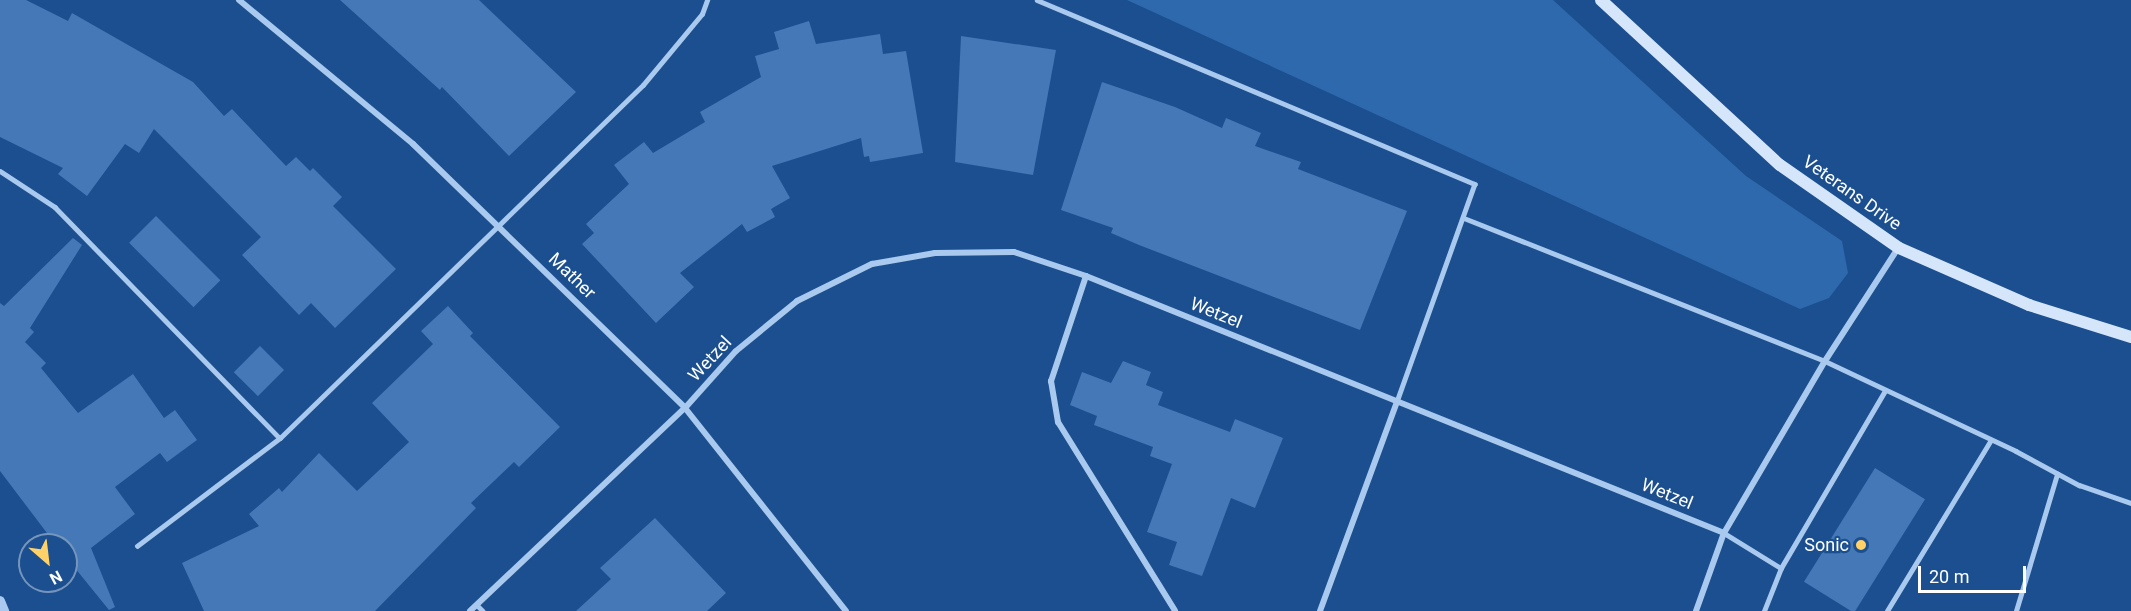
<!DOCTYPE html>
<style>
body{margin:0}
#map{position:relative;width:2131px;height:611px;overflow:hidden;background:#1b4f8f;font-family:Roboto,sans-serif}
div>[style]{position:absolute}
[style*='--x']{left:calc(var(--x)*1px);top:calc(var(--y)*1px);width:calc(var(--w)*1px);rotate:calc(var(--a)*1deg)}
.green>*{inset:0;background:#2e69ad}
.building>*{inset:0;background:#4478b7;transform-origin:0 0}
.service>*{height:4.5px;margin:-2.25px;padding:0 2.25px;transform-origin:2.25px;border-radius:2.25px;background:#a9c9ee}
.minor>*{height:6px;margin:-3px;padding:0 3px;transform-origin:3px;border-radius:3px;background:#a9c9ee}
.tertiary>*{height:10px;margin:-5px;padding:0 5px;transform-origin:5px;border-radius:5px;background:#a9c9ee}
.secondary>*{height:12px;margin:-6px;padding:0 6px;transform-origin:6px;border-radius:6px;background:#d6e6fa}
.dots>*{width:16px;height:16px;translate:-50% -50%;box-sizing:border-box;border:3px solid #1b4f8f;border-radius:50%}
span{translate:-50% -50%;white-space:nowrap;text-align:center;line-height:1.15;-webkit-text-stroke:4.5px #1b4f8f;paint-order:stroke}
.street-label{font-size:18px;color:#fff}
.poi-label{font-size:18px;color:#fff}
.right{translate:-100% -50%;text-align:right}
.north{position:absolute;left:18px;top:533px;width:60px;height:60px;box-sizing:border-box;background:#1b4f8f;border:2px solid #7695bc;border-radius:50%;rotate:152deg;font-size:16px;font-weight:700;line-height:24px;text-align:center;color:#fff}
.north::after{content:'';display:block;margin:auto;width:21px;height:27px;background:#ffd166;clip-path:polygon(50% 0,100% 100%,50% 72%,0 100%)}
.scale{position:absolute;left:1918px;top:566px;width:108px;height:27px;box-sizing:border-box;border:3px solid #fff;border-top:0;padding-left:8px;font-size:18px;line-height:21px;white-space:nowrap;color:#fff;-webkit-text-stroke:4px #1b4f8f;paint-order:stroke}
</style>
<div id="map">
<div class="green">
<i style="clip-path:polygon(1127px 0,1553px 0,1746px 176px,1842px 241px,1848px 273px,1829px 298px,1800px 309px)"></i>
</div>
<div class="building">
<i style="clip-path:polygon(0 0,26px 0,68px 21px,72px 13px,193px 82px,224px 116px,232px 109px,286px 166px,296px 157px,310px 171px,313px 168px,342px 197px,333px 206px,396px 269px,335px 328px,311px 303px,299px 315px,242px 255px,261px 237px,154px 129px,139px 153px,125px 144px,87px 196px,58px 174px,63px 168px,0 137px)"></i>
<i style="clip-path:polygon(340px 0,479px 0,576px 92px,509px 156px,442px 87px,440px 90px)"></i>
<i style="clip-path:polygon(809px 21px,816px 44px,880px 34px,883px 54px,906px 51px,923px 153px,870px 162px,869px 156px,864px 157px,861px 138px,772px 166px,790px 198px,771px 209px,775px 217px,747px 232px,742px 224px,680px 273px,694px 287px,656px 323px,582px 244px,594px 233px,586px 224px,629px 184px,614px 165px,644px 142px,653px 153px,705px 122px,700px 112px,761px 77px,755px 56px,779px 49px,774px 32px)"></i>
<i style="clip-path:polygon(961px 36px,1056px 50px,1033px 175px,955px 162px)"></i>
<i style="clip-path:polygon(1102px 82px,1175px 107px,1222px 128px,1226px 118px,1261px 133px,1255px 146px,1301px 162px,1298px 169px,1407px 211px,1360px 330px,1139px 245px,1111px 233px,1113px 228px,1061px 210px)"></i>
<i style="left:156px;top:216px;width:91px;height:38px;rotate:45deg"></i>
<i style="clip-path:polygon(73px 238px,82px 245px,30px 328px,34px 332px,25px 342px,46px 363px,41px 368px,78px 413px,133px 374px,164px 418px,175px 410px,197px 440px,167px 462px,160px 453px,115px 487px,135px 514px,91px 548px,115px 607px,109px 610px,66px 557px,66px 545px,56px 545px,0 471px,0 303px,4px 306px)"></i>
<i style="clip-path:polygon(448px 306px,473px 333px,470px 336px,560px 427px,519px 467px,514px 462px,471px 503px,476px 508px,375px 611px,204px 611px,182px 563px,259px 526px,249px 514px,279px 488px,282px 492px,319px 453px,357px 491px,409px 442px,372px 403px,433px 344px,421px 331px)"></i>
<i style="left:260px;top:346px;width:34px;height:37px;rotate:45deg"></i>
<i style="clip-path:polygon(1123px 361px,1151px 372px,1146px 385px,1163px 392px,1158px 405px,1230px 432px,1235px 419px,1283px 438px,1255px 508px,1231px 498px,1202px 576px,1169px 565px,1177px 542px,1147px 532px,1172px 464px,1150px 456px,1153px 447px,1094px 425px,1097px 416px,1070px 405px,1082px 372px,1111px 383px)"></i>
<i style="left:1875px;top:468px;width:59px;height:134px;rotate:32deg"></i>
<i style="clip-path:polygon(655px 518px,726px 593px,707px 611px,576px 611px,611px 579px,600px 568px)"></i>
</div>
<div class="service">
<i style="--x:1037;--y:0;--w:475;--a:22.8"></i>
<i style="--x:1475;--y:184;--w:232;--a:109.7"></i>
<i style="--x:0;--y:171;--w:66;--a:33.2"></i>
<i style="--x:55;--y:207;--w:322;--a:45.8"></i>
<i style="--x:1464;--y:218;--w:388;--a:21.6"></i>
<i style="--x:1825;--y:361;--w:211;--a:25.2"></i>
<i style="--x:2016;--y:451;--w:72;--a:28.4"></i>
<i style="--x:2079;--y:485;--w:55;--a:19.1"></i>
<i style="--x:1724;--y:533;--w:67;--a:31.6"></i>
<i style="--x:137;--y:546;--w:179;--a:-37.1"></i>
<i style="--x:280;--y:438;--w:506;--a:-44.2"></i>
<i style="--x:643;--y:85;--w:92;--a:-50.3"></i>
<i style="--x:702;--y:14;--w:15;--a:-70"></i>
<i style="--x:477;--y:605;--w:8;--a:45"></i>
<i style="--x:1764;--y:611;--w:46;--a:-68.4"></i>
<i style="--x:1781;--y:568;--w:205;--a:-59.6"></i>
<i style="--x:1887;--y:611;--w:200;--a:-58.7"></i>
<i style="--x:2016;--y:611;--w:143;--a:-73.3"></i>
</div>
<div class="minor">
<i style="--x:239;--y:0;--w:226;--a:39.6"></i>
<i style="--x:413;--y:144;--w:379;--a:44.1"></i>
<i style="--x:685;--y:408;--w:259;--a:51.6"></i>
<i style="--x:1086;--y:276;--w:111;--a:108.4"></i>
<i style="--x:1051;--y:381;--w:42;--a:80.3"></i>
<i style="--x:1058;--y:422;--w:222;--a:58.2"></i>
<i style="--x:470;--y:611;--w:296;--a:-43.4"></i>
<i style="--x:685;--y:408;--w:76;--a:-48.2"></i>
<i style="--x:736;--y:351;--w:79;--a:-39.3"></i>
<i style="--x:797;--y:301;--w:84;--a:-26.3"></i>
<i style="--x:872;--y:264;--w:64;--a:-9.9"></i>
<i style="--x:935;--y:253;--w:79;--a:-0.7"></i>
<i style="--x:1014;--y:252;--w:76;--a:18.4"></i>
<i style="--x:1086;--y:276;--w:688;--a:21.94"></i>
<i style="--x:1724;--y:533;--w:199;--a:-59.6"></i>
<i style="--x:1825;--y:361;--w:135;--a:-57.1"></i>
<i style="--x:1320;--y:611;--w:223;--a:-69.8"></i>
<i style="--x:1696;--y:611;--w:83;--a:-70.3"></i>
</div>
<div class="tertiary">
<i style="--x:0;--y:601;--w:11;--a:68"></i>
</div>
<div class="secondary">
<i style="--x:1601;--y:0;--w:243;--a:42.7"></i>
<i style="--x:1780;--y:165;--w:145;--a:34.9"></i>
<i style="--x:1899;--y:248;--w:142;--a:23.7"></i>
<i style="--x:2029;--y:305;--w:107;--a:17.4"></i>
</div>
<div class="dots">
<i style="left:1861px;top:545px;background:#ffd166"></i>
</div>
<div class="street-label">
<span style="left:1852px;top:193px;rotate:35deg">Veterans Drive</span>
<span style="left:572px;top:276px;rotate:44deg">Mather</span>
<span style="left:1216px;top:313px;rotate:22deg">Wetzel</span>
<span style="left:710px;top:359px;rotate:-47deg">Wetzel</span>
<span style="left:1667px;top:494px;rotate:22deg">Wetzel</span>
</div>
<div class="poi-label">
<span class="right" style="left:1849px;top:545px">Sonic</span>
</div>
<div class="north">N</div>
<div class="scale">20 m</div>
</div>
